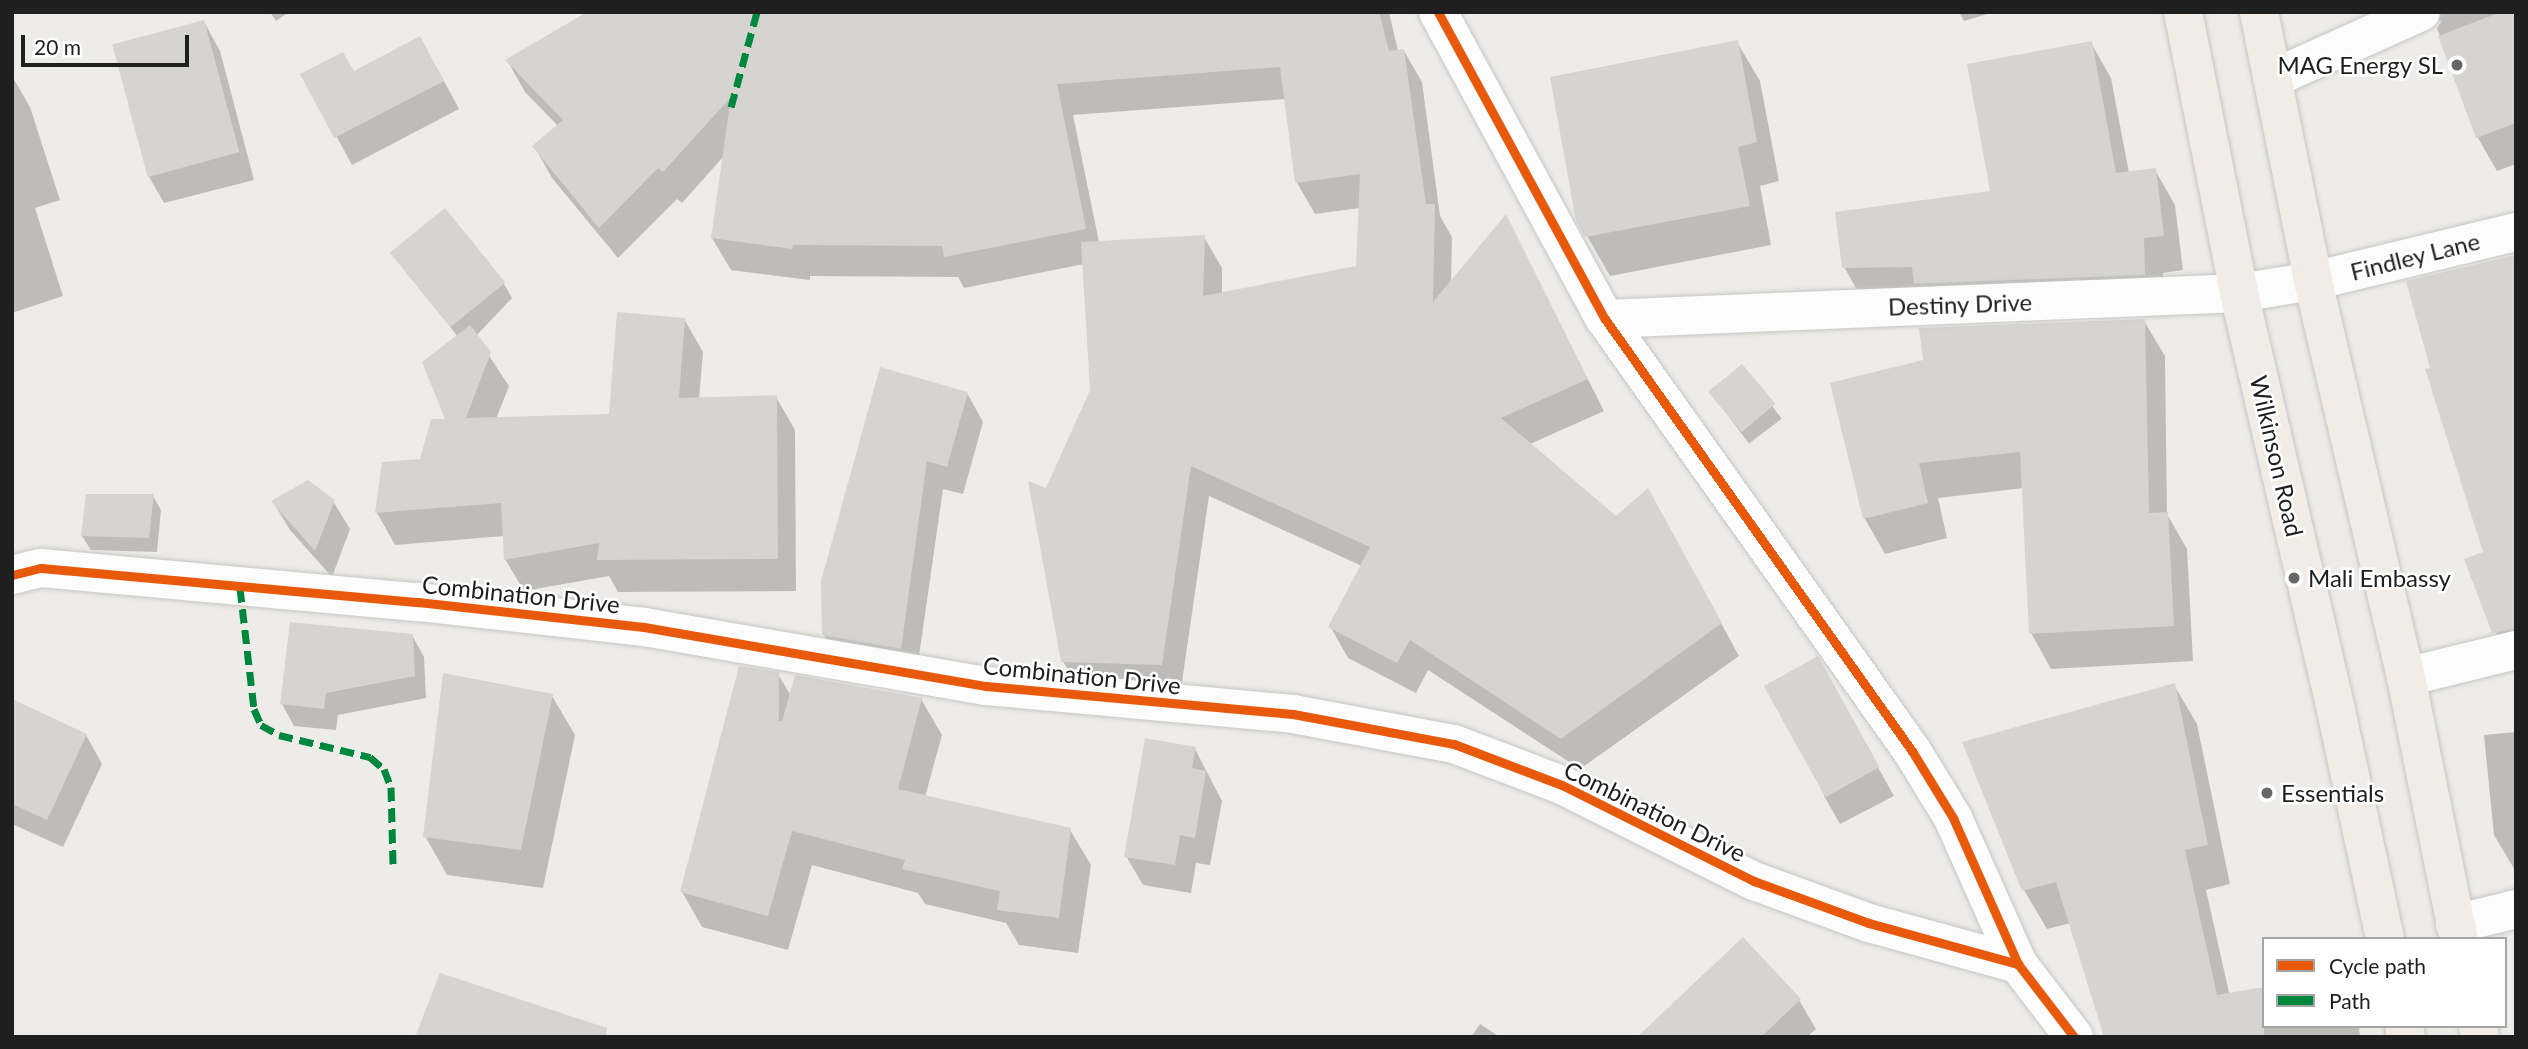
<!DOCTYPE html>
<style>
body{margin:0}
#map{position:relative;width:2528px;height:1049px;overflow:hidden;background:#eeece8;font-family:Lato,sans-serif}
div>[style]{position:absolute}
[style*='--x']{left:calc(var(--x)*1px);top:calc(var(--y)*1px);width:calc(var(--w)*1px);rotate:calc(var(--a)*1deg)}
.shadow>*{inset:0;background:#0003;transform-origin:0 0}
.building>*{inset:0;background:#d6d4d0;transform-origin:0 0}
.roads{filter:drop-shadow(0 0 2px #c6c6c4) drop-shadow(0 0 2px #c6c6c4)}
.minor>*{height:38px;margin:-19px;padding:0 19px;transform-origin:19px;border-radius:19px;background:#fcfcfc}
.major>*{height:38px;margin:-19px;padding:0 19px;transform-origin:19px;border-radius:19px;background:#f1ece5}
.quiet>*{height:7px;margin-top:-3.5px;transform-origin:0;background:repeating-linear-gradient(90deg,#00873e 0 14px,transparent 0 21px)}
.cycleway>*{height:9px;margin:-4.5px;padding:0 4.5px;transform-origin:4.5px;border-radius:4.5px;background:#e8590c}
.dots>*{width:19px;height:19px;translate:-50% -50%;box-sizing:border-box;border:4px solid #fff;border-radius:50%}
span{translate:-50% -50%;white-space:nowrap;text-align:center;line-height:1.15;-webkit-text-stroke:5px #fff;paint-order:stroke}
.poi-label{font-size:24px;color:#1f1f1f}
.right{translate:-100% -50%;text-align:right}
.left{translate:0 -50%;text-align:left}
.street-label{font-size:24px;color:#1f1f1f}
.frame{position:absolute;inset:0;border:14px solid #1f1f1f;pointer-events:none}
.legend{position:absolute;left:2262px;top:937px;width:245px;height:91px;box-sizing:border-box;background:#fff;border:2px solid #a5a5a5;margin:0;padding:9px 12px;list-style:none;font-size:21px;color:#1f1f1f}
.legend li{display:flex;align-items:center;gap:14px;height:35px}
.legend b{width:35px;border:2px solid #a5a5a5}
.scale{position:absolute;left:21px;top:35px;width:168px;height:32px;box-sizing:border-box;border:4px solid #1f1f1f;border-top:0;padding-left:9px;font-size:21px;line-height:24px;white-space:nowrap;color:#1f1f1f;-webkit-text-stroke:5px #fff;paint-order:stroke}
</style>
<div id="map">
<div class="shadow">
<i style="clip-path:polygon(270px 12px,289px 12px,276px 21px)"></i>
<i style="clip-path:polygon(evenodd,591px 12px,1389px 12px,1398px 51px,1404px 51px,1422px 82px,1440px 216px,1452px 237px,1451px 283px,1506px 217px,1604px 411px,1530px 444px,1616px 519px,1666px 522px,1739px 656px,1580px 769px,1428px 670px,1416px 693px,1348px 658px,1330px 626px,1362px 566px,1209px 496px,1180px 696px,1081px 693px,1063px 661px,1047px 490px,1092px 390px,1084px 264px,964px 288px,958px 277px,810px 276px,810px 280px,731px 270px,712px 238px,724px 156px,682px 203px,677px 199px,618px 258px,552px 178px,534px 146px,558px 126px,525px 92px,507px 60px,591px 12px,1286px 99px,1297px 183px,1315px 214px,1360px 208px,1357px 267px,1222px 294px,1222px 268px,1204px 237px,1099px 242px,1073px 115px,1286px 99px)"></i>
<i style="clip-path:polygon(1959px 12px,1994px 12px,1964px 21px)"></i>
<i style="clip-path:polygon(2398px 12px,2516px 12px,2516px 164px,2497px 171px,2478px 138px,2437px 28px,2441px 22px,2437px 16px)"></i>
<i style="clip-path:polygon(204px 22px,220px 51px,254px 180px,164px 203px,148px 175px)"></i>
<i style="clip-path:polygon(1737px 42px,1760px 81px,1779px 181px,1760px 186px,1771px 245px,1610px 276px,1578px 220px)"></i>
<i style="clip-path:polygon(2091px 43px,2111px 78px,2129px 173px,2155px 170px,2175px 205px,2183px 270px,2163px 273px,2164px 310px,1864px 302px,1844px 267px,1992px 192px)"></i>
<i style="clip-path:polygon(436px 66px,459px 109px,352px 165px,303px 75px)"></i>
<i style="clip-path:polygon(12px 76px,30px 107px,60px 200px,35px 208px,63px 296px,12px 313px)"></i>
<i style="clip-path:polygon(392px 252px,504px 284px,512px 298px,476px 336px,509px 386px,496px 419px,610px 415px,684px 319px,703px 352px,699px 399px,776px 397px,795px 430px,796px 591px,618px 592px,609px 576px,524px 591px,505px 559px,504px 536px,395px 545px,377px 513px,384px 463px,421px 460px,448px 420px,458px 337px)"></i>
<i style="clip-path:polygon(2516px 256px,2516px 642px,2504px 647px,2488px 618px,2485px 553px,2432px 369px)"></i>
<i style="clip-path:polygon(2144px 321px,2165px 356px,2167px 514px,2187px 549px,2193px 661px,2051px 669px,2031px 633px,2024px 488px,1938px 498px,1947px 538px,1885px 554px,1865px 519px,1832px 384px,1924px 361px)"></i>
<i style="left:1742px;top:366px;width:66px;height:41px;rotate:53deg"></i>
<i style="clip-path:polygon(967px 393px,983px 422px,963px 494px,943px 489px,916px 677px,840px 663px,824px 635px)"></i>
<i style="clip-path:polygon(153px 496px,161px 510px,157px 552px,91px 550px,82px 536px)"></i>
<i style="clip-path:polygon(333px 501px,350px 529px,332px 577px,290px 530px,273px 502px)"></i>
<i style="clip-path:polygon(412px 635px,424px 657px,426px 698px,338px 715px,336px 730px,294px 726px,282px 704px)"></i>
<i style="clip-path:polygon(778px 674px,791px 696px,921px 699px,942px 735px,925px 797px,1070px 830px,1091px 865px,1078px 953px,1019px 945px,1006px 923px,925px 904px,918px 893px,812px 865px,788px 950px,702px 927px,682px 892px)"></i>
<i style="clip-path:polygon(2174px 685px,2197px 724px,2230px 884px,2206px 890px,2239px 1037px,2071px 923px,2047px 929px,2024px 890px)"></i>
<i style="clip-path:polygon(1833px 687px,1894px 796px,1840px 824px,1824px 796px)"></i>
<i style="clip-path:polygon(552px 696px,575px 735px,543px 888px,447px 875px,425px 836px)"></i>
<i style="clip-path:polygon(12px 701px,86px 735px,102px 764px,63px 847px,12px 824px)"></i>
<i style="clip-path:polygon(2516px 732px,2516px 872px,2494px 835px,2484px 735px)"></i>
<i style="clip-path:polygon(1195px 749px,1222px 801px,1210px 865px,1196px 863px,1191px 893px,1143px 885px,1126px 856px)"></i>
<i style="clip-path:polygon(1799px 1000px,1816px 1029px,1807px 1037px,1640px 1037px)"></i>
<i style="clip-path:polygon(1480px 1024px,1500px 1037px,1471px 1037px)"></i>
<i style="clip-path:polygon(2264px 1026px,2359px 1026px,2360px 1037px,2246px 1037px)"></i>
</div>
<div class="building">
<i style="clip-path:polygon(587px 12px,1379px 12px,1389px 51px,1404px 49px,1426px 204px,1435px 204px,1433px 302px,1506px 214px,1588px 379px,1501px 418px,1616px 516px,1648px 488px,1722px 623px,1561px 739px,1410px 640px,1397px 663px,1328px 627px,1370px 547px,1191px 466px,1162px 665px,1061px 662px,1028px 481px,1046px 488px,1090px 390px,1081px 242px,1205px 235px,1203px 296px,1356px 266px,1360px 174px,1295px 183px,1280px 67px,1057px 84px,1086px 229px,944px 257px,942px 246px,793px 245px,792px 249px,711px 238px,731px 97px,663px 172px,658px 168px,599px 228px,532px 146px,563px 120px,505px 60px)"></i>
<i style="clip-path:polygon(2501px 12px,2516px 12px,2516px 123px,2476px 138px,2438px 36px)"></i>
<i style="left:204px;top:20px;width:137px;height:95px;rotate:75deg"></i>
<i style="clip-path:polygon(420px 36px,444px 81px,334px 138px,300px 74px,343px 52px,354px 71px)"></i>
<i style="clip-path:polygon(1738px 40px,1757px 142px,1738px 147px,1750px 206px,1585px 237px,1576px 221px,1550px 77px)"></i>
<i style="clip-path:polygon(2092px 41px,2116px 173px,2156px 168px,2164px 236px,2144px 238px,2145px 275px,1914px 284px,1912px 267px,1842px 268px,1835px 212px,1990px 191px,1967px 64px)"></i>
<i style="left:445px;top:208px;width:96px;height:71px;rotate:51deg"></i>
<i style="clip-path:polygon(2516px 255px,2516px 629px,2492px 633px,2464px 559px,2483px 552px,2425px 369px,2430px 368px,2406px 281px)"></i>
<i style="clip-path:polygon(617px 312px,685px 318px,679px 398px,777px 395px,778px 559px,597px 560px,599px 543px,504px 560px,501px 503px,375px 513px,382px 462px,420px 459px,431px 419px,445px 419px,422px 362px,470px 325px,491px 352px,466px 418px,609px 414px)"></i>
<i style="clip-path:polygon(2145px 319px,2149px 513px,2168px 512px,2174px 626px,2029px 634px,2020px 452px,1919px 463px,1928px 503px,1863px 519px,1830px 383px,1923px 360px,1919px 328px)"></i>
<i style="left:1742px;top:364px;width:52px;height:44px;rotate:50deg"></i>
<i style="clip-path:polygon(880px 367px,968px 392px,947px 467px,927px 461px,901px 649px,822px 635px,821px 581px)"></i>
<i style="clip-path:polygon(308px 480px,335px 500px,315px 551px,271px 501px)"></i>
<i style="clip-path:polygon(86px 494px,154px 494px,149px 538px,81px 536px)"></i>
<i style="clip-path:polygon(290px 622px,413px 634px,415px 676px,326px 693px,324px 709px,280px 704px)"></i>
<i style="left:1818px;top:656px;width:127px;height:62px;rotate:61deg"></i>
<i style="clip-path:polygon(739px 666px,779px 672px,779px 721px,782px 721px,795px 675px,922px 698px,898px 789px,1071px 828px,1059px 918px,997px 910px,1000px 891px,902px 869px,905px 860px,792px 831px,768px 916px,680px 892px)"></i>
<i style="clip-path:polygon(443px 673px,553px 694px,521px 850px,423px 837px)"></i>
<i style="clip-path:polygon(2175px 683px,2208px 845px,2185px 850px,2217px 995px,2264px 987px,2264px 1037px,2104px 1037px,2056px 882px,2022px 891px,1962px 742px)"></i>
<i style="clip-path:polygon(12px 699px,87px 734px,47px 820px,12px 804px)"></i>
<i style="clip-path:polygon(1145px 738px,1196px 747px,1192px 768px,1206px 771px,1195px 838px,1180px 835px,1175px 865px,1124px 857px)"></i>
<i style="clip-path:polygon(1743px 937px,1801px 999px,1761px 1037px,1637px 1037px)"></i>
<i style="clip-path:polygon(440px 973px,607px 1028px,606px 1037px,415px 1037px)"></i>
</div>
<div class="roads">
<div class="minor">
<i style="--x:1438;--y:12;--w:349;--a:61.5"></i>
<i style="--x:1605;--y:319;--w:530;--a:54.6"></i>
<i style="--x:1912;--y:751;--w:79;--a:58.5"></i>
<i style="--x:1953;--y:818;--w:160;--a:66"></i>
<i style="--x:2018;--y:964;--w:92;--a:52.5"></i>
<i style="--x:2274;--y:78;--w:161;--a:-24.2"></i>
<i style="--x:1605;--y:319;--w:635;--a:-2.35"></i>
<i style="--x:2239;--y:293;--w:75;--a:-9.2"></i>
<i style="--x:2313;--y:281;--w:209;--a:-13.6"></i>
<i style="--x:12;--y:575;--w:30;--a:-14"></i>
<i style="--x:41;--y:568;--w:379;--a:5.2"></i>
<i style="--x:418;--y:602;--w:227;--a:6.3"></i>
<i style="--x:644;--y:627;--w:347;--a:9.8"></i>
<i style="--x:986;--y:686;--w:308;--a:5.2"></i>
<i style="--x:1293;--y:714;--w:164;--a:10.6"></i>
<i style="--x:1454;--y:744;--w:116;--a:20.8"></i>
<i style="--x:1562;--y:785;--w:215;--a:26.6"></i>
<i style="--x:1754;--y:881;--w:122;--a:20.1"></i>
<i style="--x:1869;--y:923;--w:155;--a:15.4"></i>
<i style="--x:2406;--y:677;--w:113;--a:-13.8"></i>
<i style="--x:2455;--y:924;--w:63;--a:-13.8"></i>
</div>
<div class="major">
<i style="--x:2183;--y:12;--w:287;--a:78.7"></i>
<i style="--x:2239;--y:293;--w:428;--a:76.9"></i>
<i style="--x:2336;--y:710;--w:234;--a:77.9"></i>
<i style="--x:2259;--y:12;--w:274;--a:78.6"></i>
<i style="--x:2313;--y:281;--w:407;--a:76.8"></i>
<i style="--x:2406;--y:677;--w:267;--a:78.6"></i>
<i style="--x:2404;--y:1026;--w:11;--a:80"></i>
<i style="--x:2478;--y:1026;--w:11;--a:80"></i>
</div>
</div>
<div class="quiet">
<i style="--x:731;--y:107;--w:98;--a:-74.7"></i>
<i style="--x:240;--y:588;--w:122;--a:83.4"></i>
<i style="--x:254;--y:709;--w:17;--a:66"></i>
<i style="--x:261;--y:725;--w:21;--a:29"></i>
<i style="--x:279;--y:735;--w:94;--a:13.6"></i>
<i style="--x:370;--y:757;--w:18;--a:41"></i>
<i style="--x:384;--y:769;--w:19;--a:69"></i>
<i style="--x:391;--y:787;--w:77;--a:88.5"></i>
</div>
<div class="cycleway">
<i style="--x:1438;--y:12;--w:349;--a:61.5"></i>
<i style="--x:1605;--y:319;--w:530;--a:54.6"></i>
<i style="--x:1912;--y:751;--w:79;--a:58.5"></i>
<i style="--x:1953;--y:818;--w:160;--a:66"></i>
<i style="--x:2018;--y:964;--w:92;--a:52.5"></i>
<i style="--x:12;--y:575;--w:30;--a:-14"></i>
<i style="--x:41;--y:568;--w:379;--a:5.2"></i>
<i style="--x:418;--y:602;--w:227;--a:6.3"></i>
<i style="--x:644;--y:627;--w:347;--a:9.8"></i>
<i style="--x:986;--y:686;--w:308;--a:5.2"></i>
<i style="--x:1293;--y:714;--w:164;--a:10.6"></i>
<i style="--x:1454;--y:744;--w:116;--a:20.8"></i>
<i style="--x:1562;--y:785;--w:215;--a:26.6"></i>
<i style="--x:1754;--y:881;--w:122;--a:20.1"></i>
<i style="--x:1869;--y:923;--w:155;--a:15.4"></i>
</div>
<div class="dots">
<i style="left:2457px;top:65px;background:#676765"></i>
<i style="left:2294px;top:578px;background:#676765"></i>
<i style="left:2267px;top:793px;background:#676765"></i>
</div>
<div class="poi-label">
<span class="right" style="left:2443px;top:65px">MAG Energy SL</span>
<span class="left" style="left:2308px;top:578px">Mali Embassy</span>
<span class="left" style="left:2281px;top:793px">Essentials</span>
</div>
<div class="street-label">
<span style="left:2415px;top:256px;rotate:-14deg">Findley Lane</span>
<span style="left:1960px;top:304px;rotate:-2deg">Destiny Drive</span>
<span style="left:2277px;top:456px;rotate:77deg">Wilkinson Road</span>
<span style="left:521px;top:594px;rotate:6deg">Combination Drive</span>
<span style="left:1082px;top:675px;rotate:6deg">Combination Drive</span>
<span style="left:1655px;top:811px;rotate:26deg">Combination Drive</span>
</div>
<div class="frame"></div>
<ul class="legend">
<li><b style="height:9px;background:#e8590c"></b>Cycle path</li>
<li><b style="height:9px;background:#00873e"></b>Path</li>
</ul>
<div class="scale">20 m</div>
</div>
